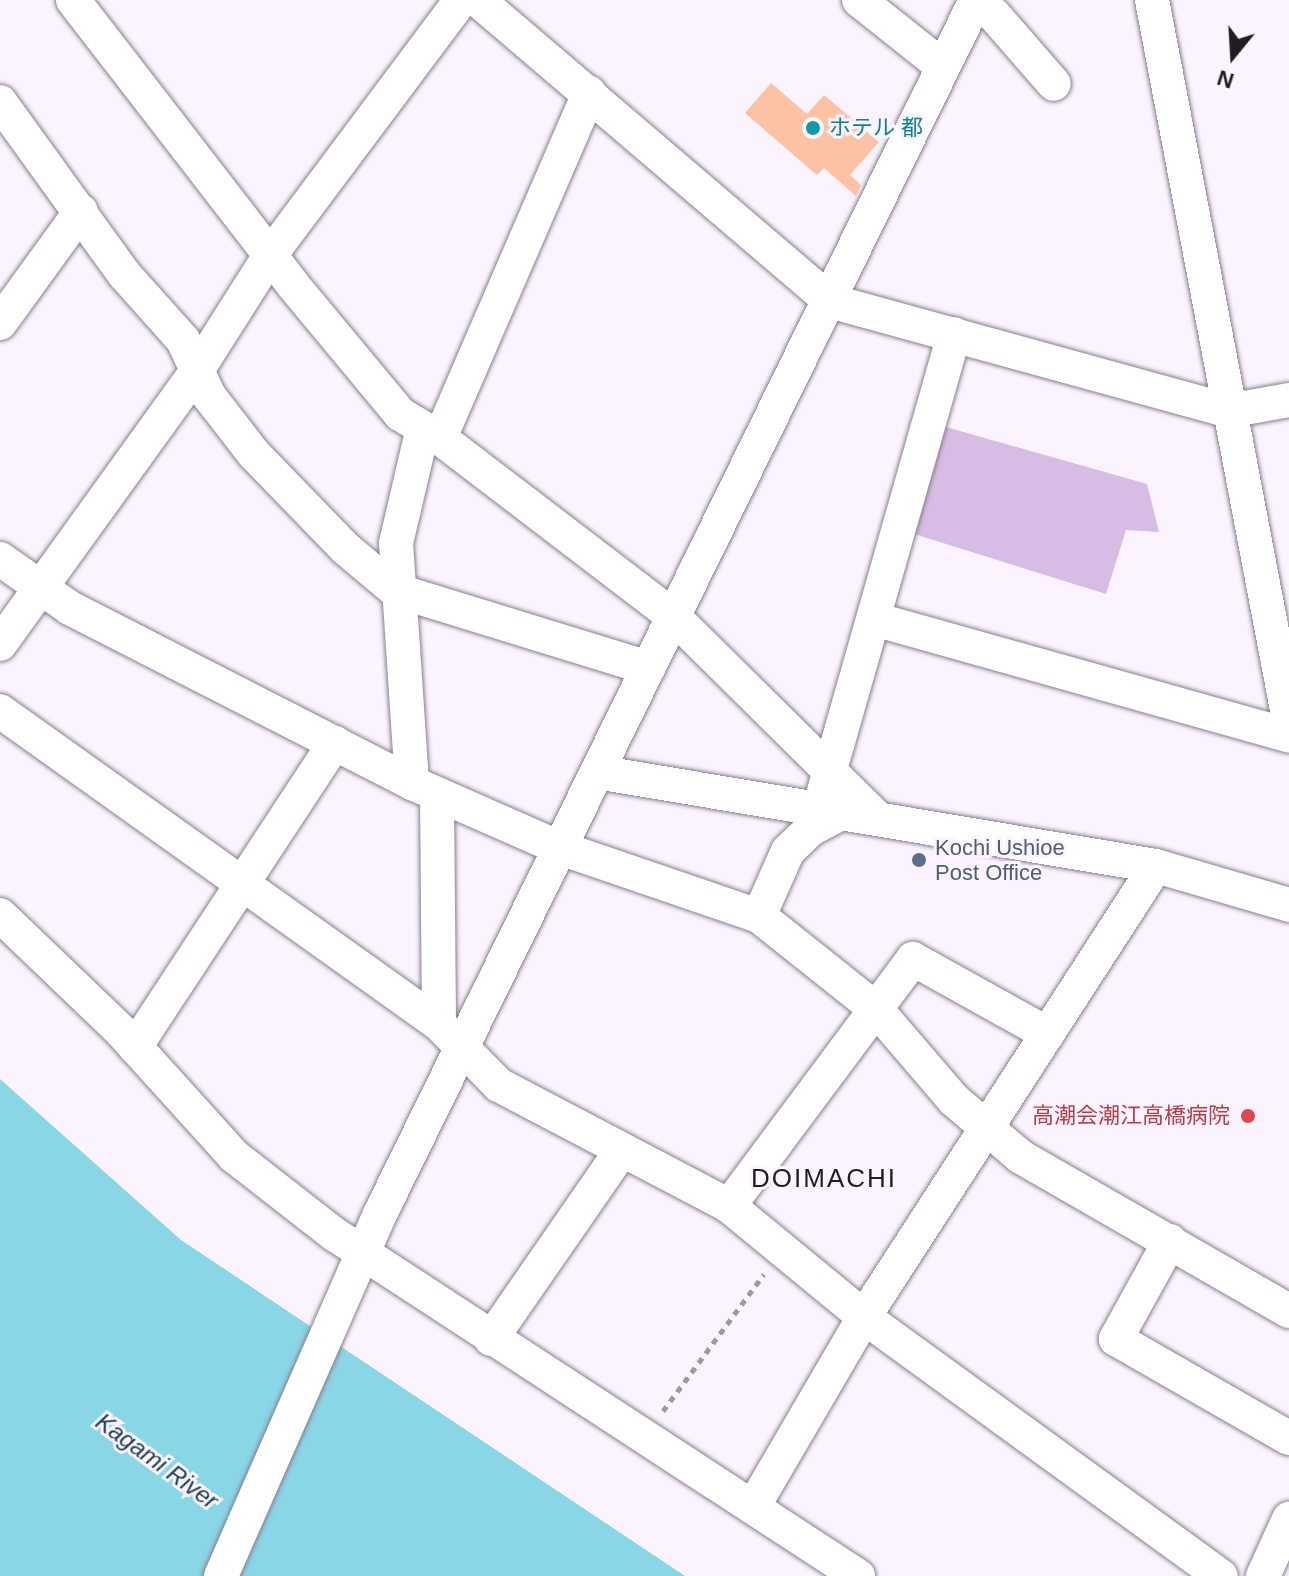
<!DOCTYPE html>
<meta charset="utf-8">
<style>
body{margin:0}
#map{position:relative;width:1289px;height:1576px;overflow:hidden;background:#fbf4ff;font-family:Helvetica,"Noto Sans JP",sans-serif}
div>[style]{position:absolute}
[style*='--x']{left:calc(var(--x)*1px);top:calc(var(--y)*1px);width:calc(var(--w)*1px);rotate:calc(var(--a)*1deg)}
.green>*{inset:0;background:#d7bde5}
.water>*{inset:0;background:#89d6e6}
.building>*{inset:0;background:#fdc2a4}
.path>*{height:5px;margin-top:-2.5px;transform-origin:0;background:repeating-linear-gradient(90deg,#9e98a1 0 6px,transparent 0 12px)}
.roads{filter:drop-shadow(0 0 2px #887e8e) drop-shadow(0 0 2px #887e8e)}
.minor>*{height:34px;margin:-17px;padding:0 17px;transform-origin:17px;border-radius:17px;background:#fff}
.dots>*{width:22px;height:22px;translate:-50% -50%;box-sizing:border-box;border:4px solid #fbf4ff;border-radius:50%}
span{translate:-50% -50%;white-space:nowrap;text-align:center;line-height:1.15;-webkit-text-stroke:6px #fbf4ff;paint-order:stroke}
.culture-label{font-size:22px;color:#0d838f}
.left{translate:0 -50%;text-align:left}
.service-label{font-size:22px;color:#4e5e75}
.health-label{font-size:22px;color:#be3a42}
.right{translate:-100% -50%;text-align:right}
.water-label{font-size:24px;color:#193e45;font-style:italic}
.quarter-label{font-size:26px;color:#201c22;letter-spacing:2px}
.north{position:absolute;left:1193px;top:16px;width:80px;height:80px;-webkit-text-stroke:6px #fbf4ff;paint-order:stroke;rotate:198deg;font-size:22px;font-weight:700;line-height:32px;text-align:center;color:#201c22}
.north::after{content:'';display:block;margin:auto;width:28px;height:36px;background:#201c22;clip-path:polygon(50% 0,100% 100%,50% 72%,0 100%)}
</style>
<div id="map">
<div class="green">
<i style="clip-path:polygon(946px 427px,1147px 484px,1159px 532px,1126px 530px,1106px 594px,914px 534px)"></i>
</div>
<div class="water">
<i style="clip-path:polygon(0 1079px,181px 1240px,685px 1576px,0 1576px)"></i>
</div>
<div class="building">
<i style="clip-path:polygon(771px 83px,807px 114px,824px 95px,879px 142px,850px 175px,861px 185px,856px 196px,824px 168px,817px 175px,745px 113px)"></i>
</div>
<div class="path">
<i style="--x:663;--y:1411;--w:170;--a:-53.6"></i>
</div>
<div class="roads">
<div class="minor">
<i style="--x:73;--y:0;--w:360;--a:52.3"></i>
<i style="--x:293;--y:285;--w:168;--a:50.3"></i>
<i style="--x:400;--y:414;--w:47;--a:31"></i>
<i style="--x:440;--y:438;--w:293;--a:37.4"></i>
<i style="--x:673;--y:616;--w:286;--a:44.7"></i>
<i style="--x:478;--y:0;--w:463;--a:40.5"></i>
<i style="--x:830;--y:301;--w:413;--a:15.4"></i>
<i style="--x:1228;--y:411;--w:62;--a:-10.2"></i>
<i style="--x:859;--y:0;--w:106;--a:38.5"></i>
<i style="--x:1152;--y:0;--w:733;--a:79.23"></i>
<i style="--x:974;--y:3;--w:23;--a:31"></i>
<i style="--x:994;--y:15;--w:91;--a:49"></i>
<i style="--x:0;--y:102;--w:212;--a:54.2"></i>
<i style="--x:124;--y:274;--w:89;--a:48.2"></i>
<i style="--x:183;--y:340;--w:62;--a:65.1"></i>
<i style="--x:209;--y:396;--w:72;--a:52.3"></i>
<i style="--x:253;--y:453;--w:132;--a:45.9"></i>
<i style="--x:345;--y:548;--w:65;--a:40"></i>
<i style="--x:395;--y:590;--w:265;--a:17.1"></i>
<i style="--x:0;--y:323;--w:138;--a:-54.1"></i>
<i style="--x:440;--y:438;--w:376;--a:-66.6"></i>
<i style="--x:0;--y:559;--w:85;--a:35"></i>
<i style="--x:70;--y:608;--w:384;--a:27.1"></i>
<i style="--x:412;--y:783;--w:162;--a:23.7"></i>
<i style="--x:560;--y:848;--w:210;--a:18.9"></i>
<i style="--x:759;--y:916;--w:149;--a:38.5"></i>
<i style="--x:876;--y:1009;--w:120;--a:49.4"></i>
<i style="--x:954;--y:1100;--w:88;--a:40.4"></i>
<i style="--x:1021;--y:1157;--w:309;--a:29.9"></i>
<i style="--x:874;--y:619;--w:431;--a:15.7"></i>
<i style="--x:0;--y:644;--w:335;--a:-54.2"></i>
<i style="--x:196;--y:372;--w:140;--a:-57.6"></i>
<i style="--x:271;--y:254;--w:317;--a:-53.2"></i>
<i style="--x:0;--y:711;--w:539;--a:35.49"></i>
<i style="--x:439;--y:1024;--w:86;--a:45.5"></i>
<i style="--x:499;--y:1085;--w:260;--a:27.7"></i>
<i style="--x:729;--y:1206;--w:175;--a:39.4"></i>
<i style="--x:864;--y:1317;--w:441;--a:36"></i>
<i style="--x:597;--y:772;--w:567;--a:9.55"></i>
<i style="--x:1156;--y:866;--w:139;--a:16.3"></i>
<i style="--x:412;--y:783;--w:241;--a:-93.8"></i>
<i style="--x:396;--y:543;--w:118;--a:-76.8"></i>
<i style="--x:824;--y:791;--w:475;--a:-74.1"></i>
<i style="--x:437;--y:794;--w:230;--a:89.5"></i>
<i style="--x:0;--y:915;--w:168;--a:43.8"></i>
<i style="--x:121;--y:1031;--w:169;--a:47.9"></i>
<i style="--x:234;--y:1156;--w:127;--a:38"></i>
<i style="--x:334;--y:1234;--w:626;--a:33.13"></i>
<i style="--x:759;--y:916;--w:71;--a:-66"></i>
<i style="--x:788;--y:851;--w:32;--a:-44"></i>
<i style="--x:811;--y:829;--w:38;--a:-28"></i>
<i style="--x:135;--y:1047;--w:364;--a:-56.7"></i>
<i style="--x:729;--y:1206;--w:308;--a:-53.3"></i>
<i style="--x:913;--y:959;--w:154;--a:29.1"></i>
<i style="--x:1170;--y:1241;--w:112;--a:118.9"></i>
<i style="--x:1116;--y:1339;--w:199;--a:29.8"></i>
<i style="--x:491;--y:1339;--w:229;--a:-55.3"></i>
<i style="--x:753;--y:1507;--w:220;--a:-59.7"></i>
<i style="--x:864;--y:1317;--w:537;--a:-57.08"></i>
<i style="--x:221;--y:1576;--w:395;--a:-66.3"></i>
<i style="--x:380;--y:1214;--w:1352;--a:-63.85"></i>
<i style="--x:1263;--y:1576;--w:63;--a:-65.5"></i>
</div>
</div>
<div class="dots">
<i style="left:813px;top:128px;background:#0f9aa8"></i>
<i style="left:919px;top:860px;background:#5c6f8a"></i>
<i style="left:1248px;top:1116px;background:#e0444e"></i>
</div>
<div class="culture-label">
<span class="left" style="left:829px;top:128px">ホテル 都</span>
</div>
<div class="service-label">
<span class="left" style="left:935px;top:860px">Kochi Ushioe<br>Post Office</span>
</div>
<div class="health-label">
<span class="right" style="left:1230px;top:1116px">高潮会潮江高橋病院</span>
</div>
<div class="water-label">
<span style="left:157px;top:1461px;rotate:36deg">Kagami River</span>
</div>
<div class="quarter-label">
<span style="left:824px;top:1179px">DOIMACHI</span>
</div>
<div class="north">N</div>
</div>
